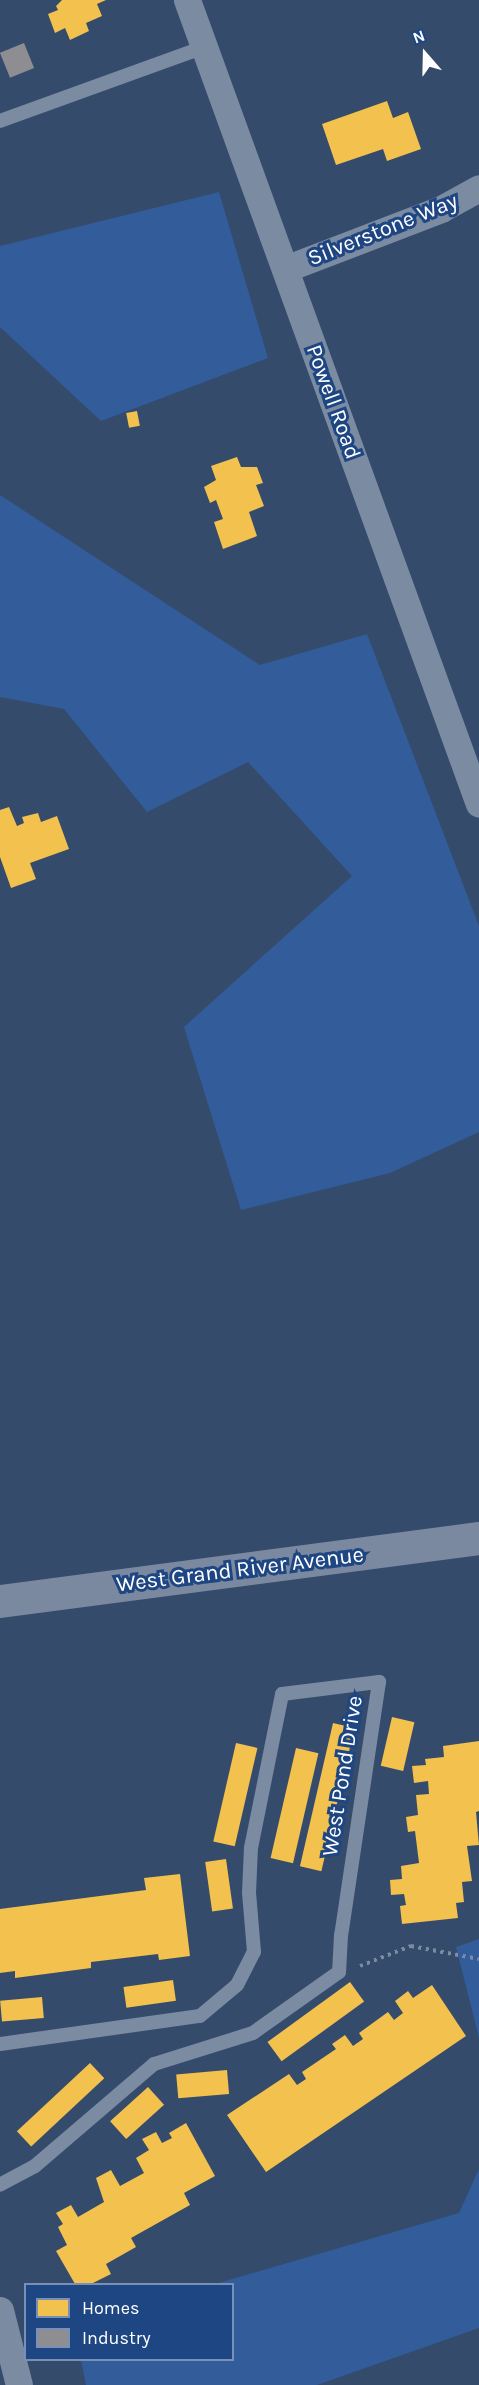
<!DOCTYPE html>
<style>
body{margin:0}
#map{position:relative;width:479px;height:2385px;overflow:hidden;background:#354b6c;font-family:Karla,sans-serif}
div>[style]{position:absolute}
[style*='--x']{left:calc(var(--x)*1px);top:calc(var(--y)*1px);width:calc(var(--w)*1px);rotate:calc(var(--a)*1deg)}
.green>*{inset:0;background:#325c9a}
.homes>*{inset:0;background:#f2c14e;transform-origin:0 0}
.industry>*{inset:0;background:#8d8d92;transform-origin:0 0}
.path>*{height:4px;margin-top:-2px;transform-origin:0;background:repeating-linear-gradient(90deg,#7b8ba2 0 3px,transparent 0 7.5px)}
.lane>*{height:14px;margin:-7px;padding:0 7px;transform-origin:7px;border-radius:7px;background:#7b8ba2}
.street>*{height:27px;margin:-13.5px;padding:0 13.5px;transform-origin:13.5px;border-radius:13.5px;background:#7b8ba2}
.primary>*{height:33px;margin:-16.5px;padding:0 16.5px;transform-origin:16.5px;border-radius:16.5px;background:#7a89a0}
span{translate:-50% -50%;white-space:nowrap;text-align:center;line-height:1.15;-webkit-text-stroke:6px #1e4683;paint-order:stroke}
.street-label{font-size:22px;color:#fff}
.legend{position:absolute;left:24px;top:2283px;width:210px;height:78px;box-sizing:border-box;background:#1e4683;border:2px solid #7890b5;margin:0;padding:8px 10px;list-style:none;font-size:18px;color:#fff}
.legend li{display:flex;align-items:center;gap:12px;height:30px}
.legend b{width:30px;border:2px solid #7890b5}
.north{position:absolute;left:395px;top:24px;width:60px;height:60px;-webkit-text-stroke:4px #1e4683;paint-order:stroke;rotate:340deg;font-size:16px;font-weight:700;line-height:24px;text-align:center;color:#fff}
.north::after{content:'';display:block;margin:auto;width:21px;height:27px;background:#fff;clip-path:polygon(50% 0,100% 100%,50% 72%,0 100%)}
</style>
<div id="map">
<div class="green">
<i style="clip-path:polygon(219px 192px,268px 358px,101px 421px,0 327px,0 246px)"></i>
<i style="clip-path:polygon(0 495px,260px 665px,367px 634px,479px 926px,479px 1132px,390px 1173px,241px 1210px,184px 1027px,352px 876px,248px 762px,147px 812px,64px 709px,0 697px)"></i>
<i style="clip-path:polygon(479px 1939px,479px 2038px,456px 1947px)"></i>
<i style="clip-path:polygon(479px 2169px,479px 2328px,317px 2385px,86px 2385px,81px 2360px,232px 2360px,232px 2284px,215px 2284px,459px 2213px)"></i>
</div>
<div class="homes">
<i style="clip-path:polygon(62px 0,106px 0,97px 4px,102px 16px,86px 23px,89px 31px,70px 40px,65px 28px,55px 33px,48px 14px,58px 10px,56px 6px)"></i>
<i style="clip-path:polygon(387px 101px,393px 118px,408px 112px,421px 149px,387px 161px,383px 149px,336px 165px,322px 124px)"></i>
<i style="left:137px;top:411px;width:15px;height:11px;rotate:79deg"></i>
<i style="clip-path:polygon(237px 457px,241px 467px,257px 467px,263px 483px,256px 485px,264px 506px,249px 512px,257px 536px,223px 549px,214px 522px,223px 519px,216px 500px,210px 503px,204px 487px,216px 480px,211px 466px)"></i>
<i style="clip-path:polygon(9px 807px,17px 826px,24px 823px,22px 817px,38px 813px,41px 822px,57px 816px,69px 849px,30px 863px,36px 879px,11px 888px,0 857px,0 810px)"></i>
<i style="left:392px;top:1717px;width:23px;height:50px;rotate:13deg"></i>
<i style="left:333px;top:1723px;width:22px;height:147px;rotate:13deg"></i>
<i style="clip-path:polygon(479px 1741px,479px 1811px,476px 1812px,479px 1845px,467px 1846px,472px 1881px,462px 1882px,464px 1902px,456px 1903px,458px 1918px,402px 1924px,400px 1906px,406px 1905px,404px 1894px,391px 1895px,390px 1880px,402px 1879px,401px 1866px,419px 1863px,415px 1831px,408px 1832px,406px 1817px,418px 1815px,416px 1795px,429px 1794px,428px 1781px,414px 1783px,412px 1766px,426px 1765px,425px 1759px,444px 1757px,443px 1746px)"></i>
<i style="left:236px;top:1743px;width:22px;height:101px;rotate:13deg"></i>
<i style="left:296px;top:1748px;width:23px;height:113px;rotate:13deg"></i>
<i style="left:226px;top:1859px;width:50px;height:21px;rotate:82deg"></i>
<i style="clip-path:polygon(180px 1874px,190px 1956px,159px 1960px,158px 1954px,91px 1962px,91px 1968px,15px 1978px,15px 1971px,0 1973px,0 1909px,146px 1890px,144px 1878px)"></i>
<i style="left:173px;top:1980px;width:21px;height:50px;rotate:82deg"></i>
<i style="left:350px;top:1982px;width:24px;height:102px;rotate:54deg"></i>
<i style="clip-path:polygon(432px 1985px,466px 2036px,266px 2172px,227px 2115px,289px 2074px,297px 2085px,306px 2079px,302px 2072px,336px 2049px,332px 2044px,345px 2035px,353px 2046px,363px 2039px,359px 2033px,388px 2012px,394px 2020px,403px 2013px,395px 2001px,408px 1991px,413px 1998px)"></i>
<i style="left:42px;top:1997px;width:21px;height:42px;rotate:85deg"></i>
<i style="left:90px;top:2063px;width:21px;height:100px;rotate:47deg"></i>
<i style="left:227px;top:2070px;width:24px;height:51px;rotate:85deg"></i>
<i style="left:148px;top:2087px;width:24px;height:51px;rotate:48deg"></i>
<i style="clip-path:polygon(186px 2123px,215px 2176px,184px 2193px,190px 2205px,131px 2238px,136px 2247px,106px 2264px,111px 2274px,91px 2284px,75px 2284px,56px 2251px,67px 2245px,58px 2227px,63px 2224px,56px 2213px,71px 2205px,78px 2217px,104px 2202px,96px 2178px,111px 2170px,120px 2186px,144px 2173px,136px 2158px,149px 2150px,142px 2139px,156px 2132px,162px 2143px,172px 2138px,169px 2133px)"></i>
</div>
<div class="industry">
<i style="left:24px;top:43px;width:27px;height:26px;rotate:68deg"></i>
</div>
<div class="path">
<i style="--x:360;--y:1966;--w:55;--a:-21.4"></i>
<i style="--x:411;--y:1946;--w:69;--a:10.8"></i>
</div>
<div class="lane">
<i style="--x:0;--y:121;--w:217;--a:-19.9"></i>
<i style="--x:0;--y:2044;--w:202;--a:-8"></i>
<i style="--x:200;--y:2016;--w:48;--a:-40"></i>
<i style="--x:237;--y:1985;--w:37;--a:-63"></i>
<i style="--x:254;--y:1952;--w:59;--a:-94.8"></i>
<i style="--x:249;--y:1893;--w:45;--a:-87.5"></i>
<i style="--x:251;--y:1848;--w:157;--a:-78.6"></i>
<i style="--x:282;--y:1694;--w:98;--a:-7.1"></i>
<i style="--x:379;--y:1682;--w:256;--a:98.5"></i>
<i style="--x:341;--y:1935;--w:37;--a:93"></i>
<i style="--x:339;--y:1972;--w:105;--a:144.7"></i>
<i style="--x:253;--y:2033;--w:104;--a:162.6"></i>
<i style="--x:154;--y:2064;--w:157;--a:139.4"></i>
<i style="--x:35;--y:2166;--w:40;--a:152"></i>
</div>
<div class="street">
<i style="--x:187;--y:0;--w:855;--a:70.04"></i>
<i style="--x:285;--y:269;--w:167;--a:-21"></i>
<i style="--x:441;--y:209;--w:43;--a:-28.9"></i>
<i style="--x:0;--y:2310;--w:77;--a:75.8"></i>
</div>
<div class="primary">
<i style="--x:0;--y:1601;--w:483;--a:-7.5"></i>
</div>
<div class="street-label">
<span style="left:383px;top:230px;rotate:-22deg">Silverstone Way</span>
<span style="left:333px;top:402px;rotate:70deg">Powell Road</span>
<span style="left:240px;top:1570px;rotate:-7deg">West Grand River Avenue</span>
<span style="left:343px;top:1776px;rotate:-81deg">West Pond Drive</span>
</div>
<ul class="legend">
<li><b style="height:16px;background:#f2c14e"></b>Homes</li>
<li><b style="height:16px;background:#8d8d92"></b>Industry</li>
</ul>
<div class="north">N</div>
</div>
